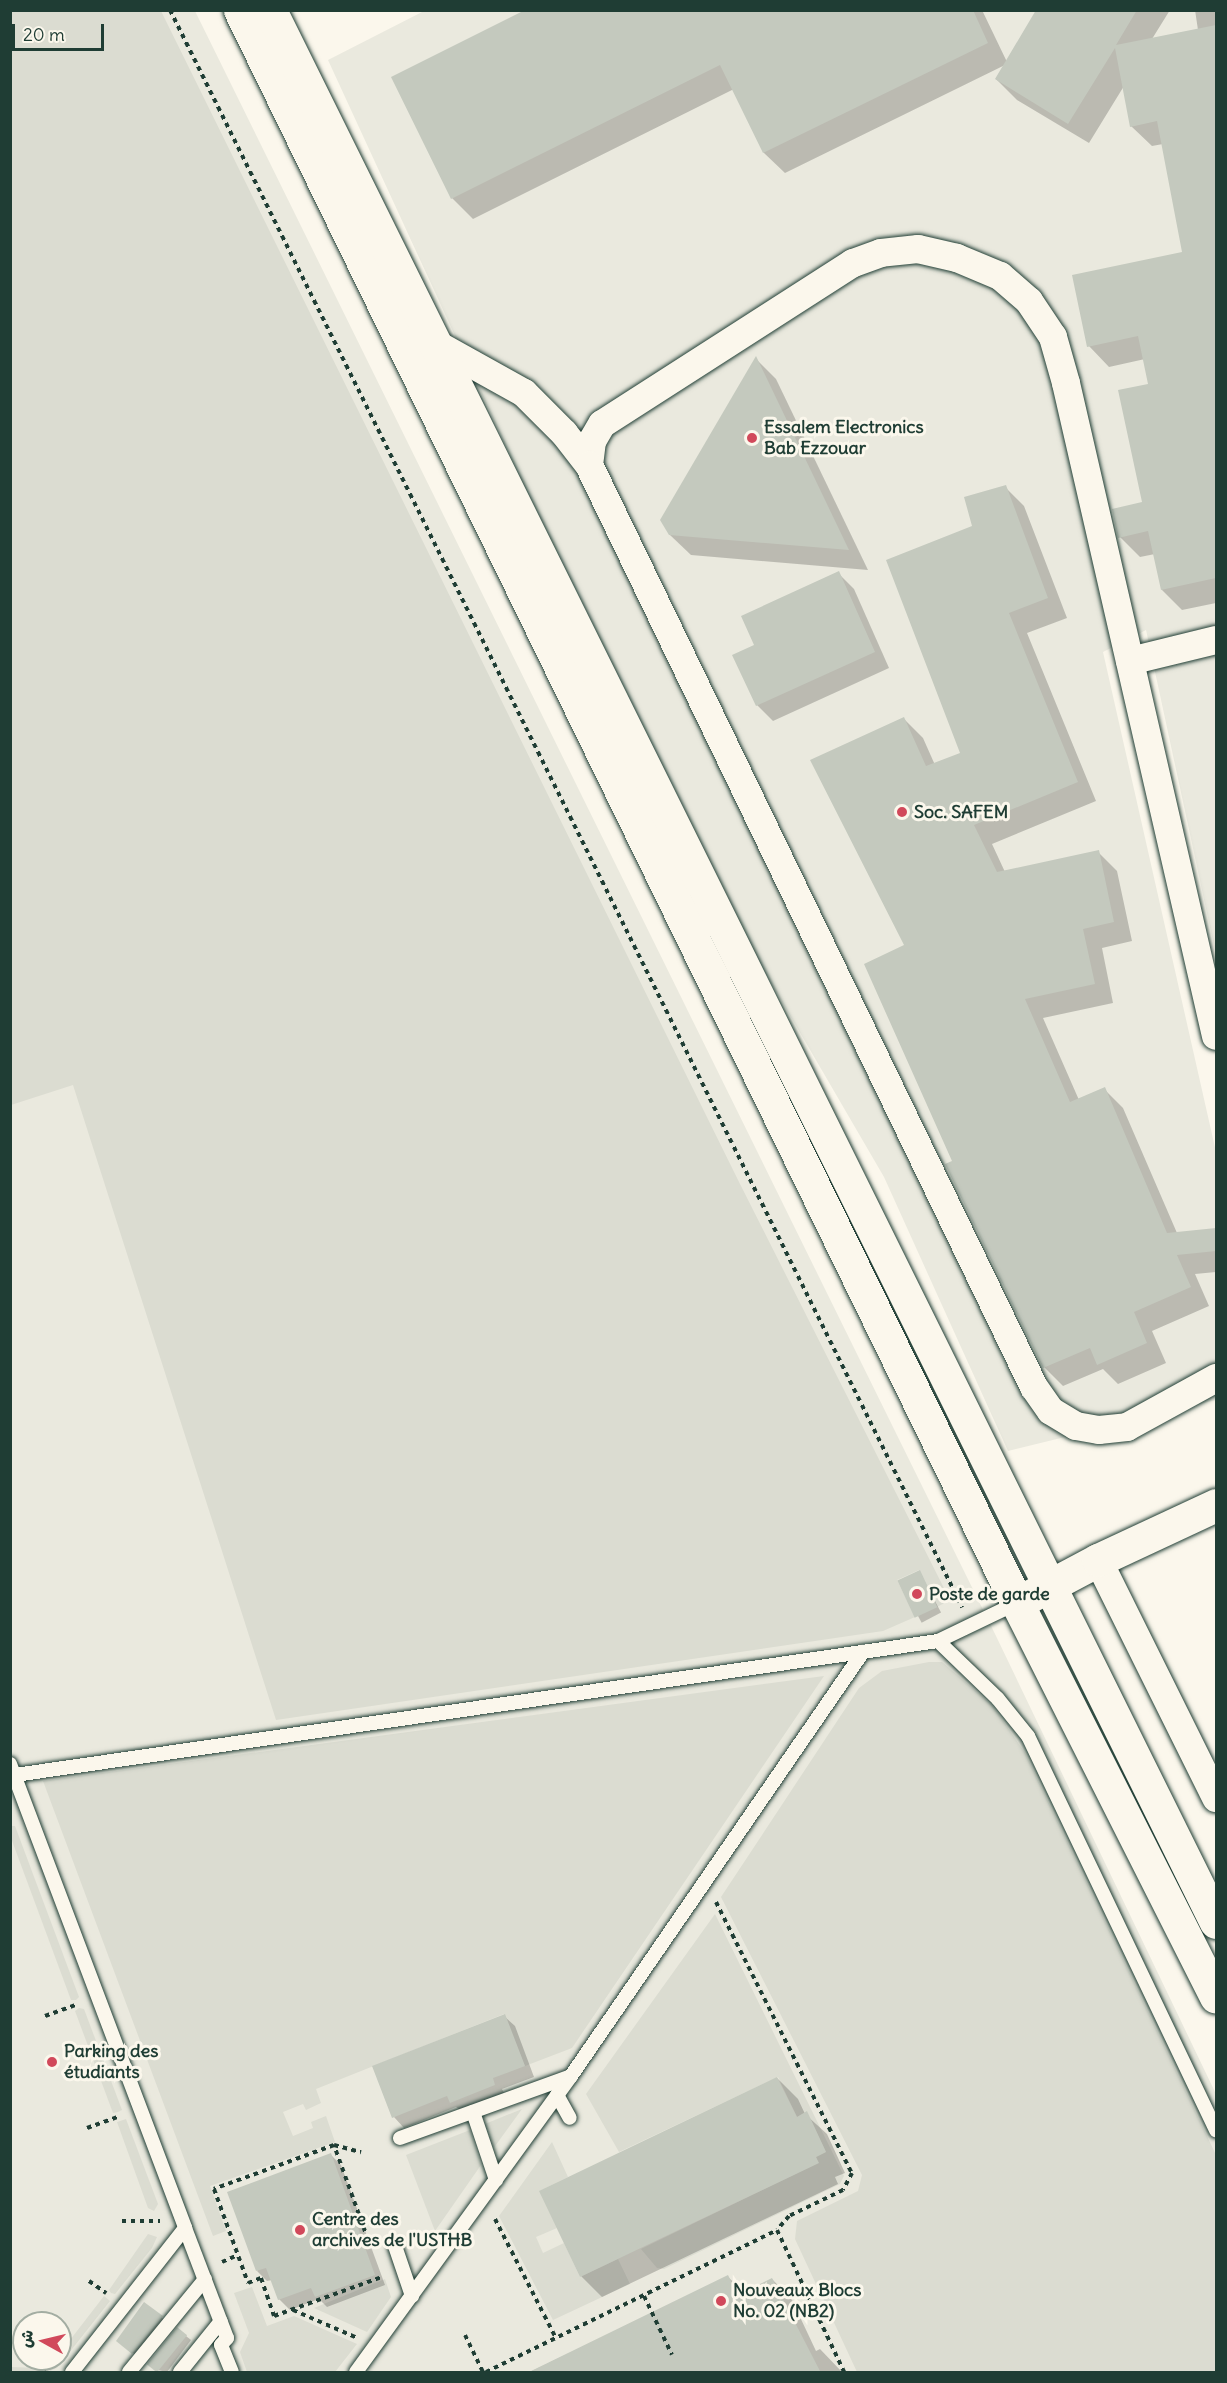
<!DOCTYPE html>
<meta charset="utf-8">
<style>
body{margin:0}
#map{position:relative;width:1227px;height:2383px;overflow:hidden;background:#fbf7ec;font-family:Delius,"Playpen Sans Arabic",sans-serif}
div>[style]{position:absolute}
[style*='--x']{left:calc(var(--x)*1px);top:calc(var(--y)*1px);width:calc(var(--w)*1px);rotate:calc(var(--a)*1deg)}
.built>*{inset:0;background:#eae9de}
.green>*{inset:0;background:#dbdcd1}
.shadow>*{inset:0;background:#0003;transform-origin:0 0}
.building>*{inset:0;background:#c4c9be;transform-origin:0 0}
.path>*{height:4px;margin-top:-2px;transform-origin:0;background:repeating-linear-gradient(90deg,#1f3d34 0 4.5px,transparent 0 9px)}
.roads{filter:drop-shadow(0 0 2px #1f3d34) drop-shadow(0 0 2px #1f3d34)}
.service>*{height:14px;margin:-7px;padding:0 7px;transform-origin:7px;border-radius:7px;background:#fbf7ec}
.minor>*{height:28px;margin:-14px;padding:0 14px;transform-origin:14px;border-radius:14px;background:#fbf7ec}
.tertiary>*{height:33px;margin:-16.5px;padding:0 16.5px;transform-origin:16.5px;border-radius:16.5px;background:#fbf7ec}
.secondary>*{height:33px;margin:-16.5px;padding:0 16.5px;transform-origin:16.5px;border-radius:16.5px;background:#fbf7ec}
.dots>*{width:16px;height:16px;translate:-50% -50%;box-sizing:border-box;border:3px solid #fbf7ec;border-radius:50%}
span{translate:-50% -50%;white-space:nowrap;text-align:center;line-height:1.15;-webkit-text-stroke:6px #fbf7ec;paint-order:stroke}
.poi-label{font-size:18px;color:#1f3d34;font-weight:700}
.left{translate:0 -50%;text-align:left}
.frame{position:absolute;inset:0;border:12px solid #1f3d34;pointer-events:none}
.north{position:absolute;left:12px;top:2311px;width:60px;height:60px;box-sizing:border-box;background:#fbf7ec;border:2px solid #a3ada2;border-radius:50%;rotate:278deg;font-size:16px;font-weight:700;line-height:24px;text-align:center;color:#1f3d34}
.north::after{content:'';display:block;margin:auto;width:21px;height:27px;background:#d1495b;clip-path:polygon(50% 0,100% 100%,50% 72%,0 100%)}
.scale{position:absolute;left:12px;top:24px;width:92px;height:27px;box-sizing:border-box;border:3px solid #1f3d34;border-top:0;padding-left:8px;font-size:18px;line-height:21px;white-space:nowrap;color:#1f3d34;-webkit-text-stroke:4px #fbf7ec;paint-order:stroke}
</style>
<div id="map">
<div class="built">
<i style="clip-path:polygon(evenodd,11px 11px,195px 11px,996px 1636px,1216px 2094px,1216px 2372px,11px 2372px,11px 11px,24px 2323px,60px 2323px,60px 2359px,24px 2359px,24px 2323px)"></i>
<i style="clip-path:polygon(424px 11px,1216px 11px,1216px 955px,1146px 630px,1103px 652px,1216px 1152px,1216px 1400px,1008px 1451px,884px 1177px,685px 835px,328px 60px)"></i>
</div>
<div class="green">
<i style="clip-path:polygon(10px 11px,161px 11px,740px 1184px,950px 1600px,937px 1607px,919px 1570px,897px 1580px,915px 1617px,883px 1631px,276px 1720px,73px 1085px,11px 1105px)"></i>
<i style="clip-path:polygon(929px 1662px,942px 1662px,992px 1705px,1025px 1753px,1216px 2155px,1216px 2372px,857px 2372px,795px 2239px,797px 2221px,858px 2191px,862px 2175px,721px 1897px,859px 1688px,882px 1671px)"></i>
<i style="clip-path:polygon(824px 1676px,572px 2048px,525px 2066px,504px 2014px,316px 2089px,321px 2103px,306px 2110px,303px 2104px,283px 2112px,293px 2136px,313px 2128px,311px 2122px,326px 2116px,335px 2142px,210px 2186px,226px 2231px,213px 2236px,43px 1781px)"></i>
<i style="clip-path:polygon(11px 1826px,15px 1826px,79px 1997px,76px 2000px,71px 2000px,11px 1838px)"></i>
<i style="clip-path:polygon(715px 1914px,844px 2176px,840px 2184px,664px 2269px,657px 2268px,641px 2249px,818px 2163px,816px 2157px,826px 2152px,807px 2112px,797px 2117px,778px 2077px,619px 2152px,586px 2094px)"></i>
<i style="clip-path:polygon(79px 2008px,84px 2009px,122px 2110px,118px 2112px,113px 2113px,75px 2011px)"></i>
<i style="clip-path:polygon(522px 2109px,493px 2149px,485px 2124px)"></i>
<i style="clip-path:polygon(126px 2119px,158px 2204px,154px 2211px,148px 2208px,117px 2122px)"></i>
<i style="clip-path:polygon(470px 2130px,481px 2165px,435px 2231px,406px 2155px)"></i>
<i style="clip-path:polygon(552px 2142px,568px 2177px,540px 2191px,557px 2228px,536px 2237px,543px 2253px,564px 2243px,580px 2277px,618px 2259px,630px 2284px,553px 2320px,499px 2216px)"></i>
<i style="clip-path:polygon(148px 2234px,157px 2237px,152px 2248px,115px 2294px,111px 2293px,109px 2290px)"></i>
<i style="clip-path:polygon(385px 2279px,391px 2297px,367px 2332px,314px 2308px)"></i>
<i style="clip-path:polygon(252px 2287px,267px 2326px,294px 2316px,357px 2344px,335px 2372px,247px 2372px,240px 2352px,249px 2333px,234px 2293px)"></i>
<i style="clip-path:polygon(104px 2296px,110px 2301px,57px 2368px,50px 2371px,48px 2364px,60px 2359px,60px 2353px)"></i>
<i style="clip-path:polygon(11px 2367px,40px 2368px,43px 2372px,11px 2372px)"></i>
</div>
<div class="shadow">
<i style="clip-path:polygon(529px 10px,982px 10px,1007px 62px,1038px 10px,1170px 10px,1152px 39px,1198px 30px,1195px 10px,1216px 10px,1216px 603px,1182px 610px,1162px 590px,1155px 554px,1140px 557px,1120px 537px,1144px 504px,1150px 385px,1145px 359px,1109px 367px,1089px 346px,1184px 253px,1163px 144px,1152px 146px,1131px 126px,1124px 86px,1089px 143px,1017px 100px,996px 79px,1005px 65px,785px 173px,764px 153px,734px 89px,473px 219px,452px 198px)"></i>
<i style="clip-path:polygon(756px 359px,776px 379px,868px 570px,691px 555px,670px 535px)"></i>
<i style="clip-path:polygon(1005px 487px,1024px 506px,1067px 618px,1027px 633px,1096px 801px,992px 844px,1005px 872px,1098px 852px,1117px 871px,1132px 941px,1102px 948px,1113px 1003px,1043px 1018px,1079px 1100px,1104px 1089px,1123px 1108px,1177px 1233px,1216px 1229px,1216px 1272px,1195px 1274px,1209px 1306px,1152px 1331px,1166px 1363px,1118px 1384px,1103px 1369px,1063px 1386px,1044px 1367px,954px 1162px,907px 946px,904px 719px,923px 738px,935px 765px,962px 753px,974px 527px)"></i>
<i style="clip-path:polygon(838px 573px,854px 589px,889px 668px,773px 721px,757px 705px,756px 645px)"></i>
<i style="left:919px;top:1571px;width:47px;height:22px;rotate:62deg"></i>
<i style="clip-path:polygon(504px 2016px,515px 2026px,534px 2077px,502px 2089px,505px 2095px,462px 2112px,456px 2107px,404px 2128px,394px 2117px)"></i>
<i style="clip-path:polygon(777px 2078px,798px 2099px,805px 2114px,827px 2134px,845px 2173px,835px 2177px,838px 2184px,602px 2297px,581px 2276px,541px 2191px)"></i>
<i style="clip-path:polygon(331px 2155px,341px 2165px,385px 2285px,327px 2307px,319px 2299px,290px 2310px,279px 2299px,272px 2280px,267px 2281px,257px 2271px)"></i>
<i style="clip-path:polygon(728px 2277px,745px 2293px,772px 2279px,792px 2300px,816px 2351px,820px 2349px,842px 2372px,530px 2372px)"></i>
<i style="clip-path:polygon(145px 2304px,167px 2322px,138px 2357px,123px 2345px)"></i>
<i style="clip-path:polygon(186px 2336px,191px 2340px,167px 2372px,153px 2369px)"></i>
</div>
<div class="building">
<i style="clip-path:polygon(525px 10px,973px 10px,988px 43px,763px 153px,720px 65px,451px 199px,391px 77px)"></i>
<i style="clip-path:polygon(1036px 10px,1137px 10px,1116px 45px,1216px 25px,1216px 578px,1161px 590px,1148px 531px,1118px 538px,1112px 509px,1142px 502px,1118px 390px,1148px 384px,1138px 336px,1087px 347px,1072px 275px,1182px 252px,1157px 121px,1130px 127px,1115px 48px,1068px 124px,995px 79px)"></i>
<i style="clip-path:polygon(756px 356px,849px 550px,669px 535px,660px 520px)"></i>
<i style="clip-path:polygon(1006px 485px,1048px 598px,1009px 613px,1078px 782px,974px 825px,997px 872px,1099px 850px,1114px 922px,1083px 929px,1095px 984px,1025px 999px,1070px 1102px,1105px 1087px,1167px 1233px,1216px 1228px,1216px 1251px,1177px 1255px,1191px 1287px,1134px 1312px,1147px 1343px,1097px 1365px,1090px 1348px,1043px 1368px,945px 1164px,952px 1161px,864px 964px,904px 945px,810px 760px,904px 717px,926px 766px,960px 753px,886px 560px,972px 526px,964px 497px)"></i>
<i style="clip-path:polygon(839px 571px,875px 652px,756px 706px,732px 655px,754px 645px,741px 616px)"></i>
<i style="left:920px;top:1570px;width:41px;height:25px;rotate:65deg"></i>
<i style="clip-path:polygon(505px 2014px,525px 2066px,493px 2078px,495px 2085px,450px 2103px,447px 2096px,392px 2118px,372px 2066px)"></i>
<i style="clip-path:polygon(777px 2077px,797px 2117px,807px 2111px,826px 2152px,816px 2157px,819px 2163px,580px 2277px,539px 2191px)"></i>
<i style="clip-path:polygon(331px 2153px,375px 2275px,315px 2297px,311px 2288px,278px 2300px,266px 2268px,256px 2271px,227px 2192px)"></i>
<i style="clip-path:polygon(728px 2275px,738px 2295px,772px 2278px,821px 2373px,527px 2373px)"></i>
<i style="clip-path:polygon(144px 2302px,163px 2316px,132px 2354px,116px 2341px)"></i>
<i style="left:177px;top:2327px;width:13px;height:48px;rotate:39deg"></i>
</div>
<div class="path">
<i style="--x:170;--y:10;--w:1783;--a:63.62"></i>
<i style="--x:716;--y:1902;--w:303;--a:63.4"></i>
<i style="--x:852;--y:2173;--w:19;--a:118"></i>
<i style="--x:843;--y:2190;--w:60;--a:154.3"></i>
<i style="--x:789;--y:2216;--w:18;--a:131"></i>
<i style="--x:45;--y:2016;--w:35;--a:-20"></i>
<i style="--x:87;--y:2128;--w:35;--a:-20"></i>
<i style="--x:334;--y:2145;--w:28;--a:15"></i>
<i style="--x:495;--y:2219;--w:134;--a:62.9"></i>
<i style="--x:122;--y:2221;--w:38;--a:0"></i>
<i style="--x:371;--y:2248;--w:109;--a:-109.8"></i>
<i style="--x:334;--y:2145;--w:128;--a:159.9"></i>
<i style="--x:214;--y:2189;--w:100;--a:70.1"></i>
<i style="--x:248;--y:2283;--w:14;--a:-21"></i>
<i style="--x:261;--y:2278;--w:40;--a:71.1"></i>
<i style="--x:274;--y:2316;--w:115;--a:-19.9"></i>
<i style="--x:222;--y:2262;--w:17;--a:-24"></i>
<i style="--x:89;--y:2281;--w:21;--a:35"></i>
<i style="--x:644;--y:2296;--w:65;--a:64.6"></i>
<i style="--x:293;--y:2310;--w:68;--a:23.5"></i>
<i style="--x:465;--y:2335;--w:41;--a:64.1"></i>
<i style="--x:39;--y:2359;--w:16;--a:55"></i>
<i style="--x:486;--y:2372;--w:324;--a:-26"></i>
<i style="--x:777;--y:2230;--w:157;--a:64.7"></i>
</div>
<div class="roads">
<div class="service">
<i style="--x:938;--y:1641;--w:83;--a:44"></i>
<i style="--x:998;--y:1699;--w:48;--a:51"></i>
<i style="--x:1028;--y:1736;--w:437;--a:64.5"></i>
<i style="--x:10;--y:1764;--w:496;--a:69.3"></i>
<i style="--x:185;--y:2228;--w:183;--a:128.1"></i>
<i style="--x:15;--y:1775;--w:933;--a:-8.26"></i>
<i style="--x:938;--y:1641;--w:88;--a:-25.7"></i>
<i style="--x:557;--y:2095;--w:26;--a:61"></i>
<i style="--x:473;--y:2112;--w:72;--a:71.3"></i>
<i style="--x:400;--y:2138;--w:182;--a:-19.9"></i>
<i style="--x:185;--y:2228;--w:118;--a:69.1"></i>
<i style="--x:227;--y:2338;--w:9;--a:131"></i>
<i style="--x:221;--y:2345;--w:29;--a:68"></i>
<i style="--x:395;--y:2246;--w:53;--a:71.2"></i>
<i style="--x:129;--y:2372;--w:120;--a:-50.7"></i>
<i style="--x:180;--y:2372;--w:65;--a:-51.2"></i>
<i style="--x:356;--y:2372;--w:366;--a:-54"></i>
<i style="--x:571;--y:2076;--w:515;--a:-55.45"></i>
</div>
<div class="minor">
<i style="--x:427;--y:339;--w:111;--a:29.1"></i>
<i style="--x:524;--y:393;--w:57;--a:45"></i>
<i style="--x:564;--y:433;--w:41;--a:52"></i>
<i style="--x:1130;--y:661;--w:89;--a:-13.7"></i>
<i style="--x:1216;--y:1036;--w:670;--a:-102.94"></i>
<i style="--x:1066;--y:383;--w:48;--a:-105.8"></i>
<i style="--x:1053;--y:337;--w:43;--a:-123.7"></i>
<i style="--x:1029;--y:301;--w:38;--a:-139"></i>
<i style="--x:1000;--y:276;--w:47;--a:-157.3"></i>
<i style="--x:957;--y:258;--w:40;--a:-167"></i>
<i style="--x:918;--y:249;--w:37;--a:174"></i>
<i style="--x:881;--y:253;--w:30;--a:160"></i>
<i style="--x:853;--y:263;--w:298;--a:147.3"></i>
<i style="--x:602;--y:424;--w:20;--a:120"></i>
<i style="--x:592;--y:441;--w:24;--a:97"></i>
<i style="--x:589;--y:465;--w:1024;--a:64.24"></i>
<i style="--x:1034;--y:1387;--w:29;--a:55"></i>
<i style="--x:1051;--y:1411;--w:29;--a:31"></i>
<i style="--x:1076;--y:1426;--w:23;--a:10"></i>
<i style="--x:1099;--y:1430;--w:28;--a:-6"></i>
<i style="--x:1127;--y:1427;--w:102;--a:-28.8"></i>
<i style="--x:1098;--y:1560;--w:266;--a:63.6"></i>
</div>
<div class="tertiary">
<i style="--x:1017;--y:1603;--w:92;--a:-28"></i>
<i style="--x:1098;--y:1560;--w:130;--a:-25"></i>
</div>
<div class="secondary">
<i style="--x:240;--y:10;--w:1772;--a:64"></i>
<i style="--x:1017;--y:1603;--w:441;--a:63.2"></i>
<i style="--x:270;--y:10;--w:2133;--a:63.68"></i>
</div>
</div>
<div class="dots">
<i style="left:752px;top:438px;background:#d1495b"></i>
<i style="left:902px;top:812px;background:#d1495b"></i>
<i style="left:917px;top:1594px;background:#d1495b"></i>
<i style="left:52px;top:2062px;background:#d1495b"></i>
<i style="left:300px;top:2230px;background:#d1495b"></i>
<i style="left:721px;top:2301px;background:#d1495b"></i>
</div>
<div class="poi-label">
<span class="left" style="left:764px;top:438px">Essalem Electronics<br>Bab Ezzouar</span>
<span class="left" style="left:914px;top:812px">Soc. SAFEM</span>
<span class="left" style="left:929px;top:1594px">Poste de garde</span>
<span class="left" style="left:64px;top:2062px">Parking des<br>étudiants</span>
<span class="left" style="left:312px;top:2230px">Centre des<br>archives de l'USTHB</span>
<span class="left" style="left:733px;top:2301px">Nouveaux Blocs<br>No. 02 (NB2)</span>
</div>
<div class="frame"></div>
<div class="north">ش</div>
<div class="scale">20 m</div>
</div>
